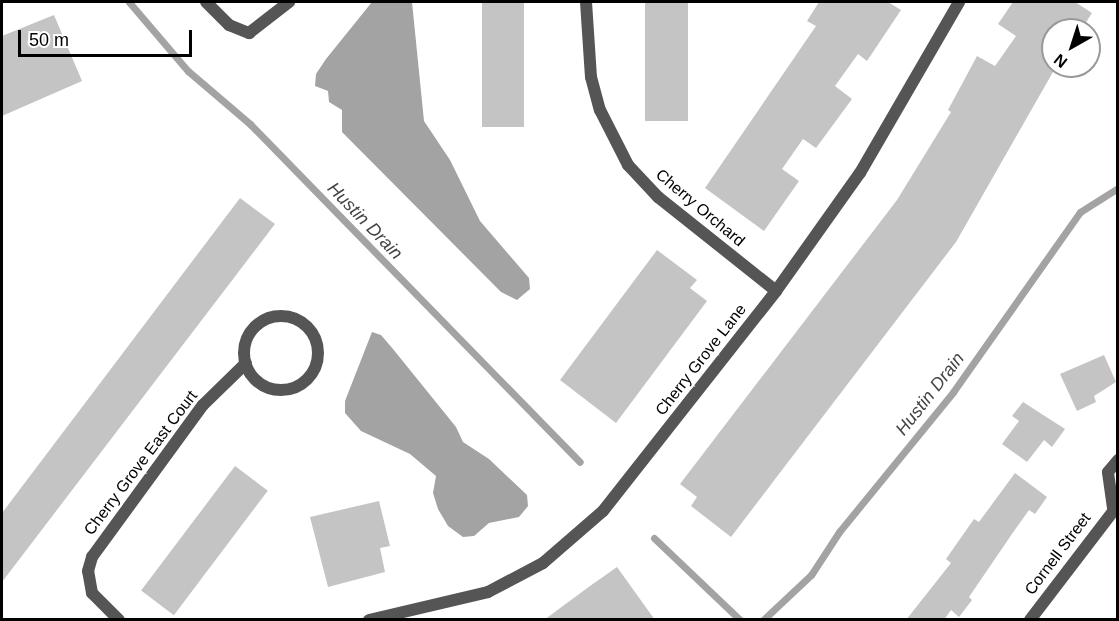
<!DOCTYPE html>
<style>
body{margin:0}
#map{position:relative;width:1119px;height:621px;overflow:hidden;background:#fff;font-family:Helvetica,sans-serif}
div>[style]{position:absolute}
[style*='--x']{left:calc(var(--x)*1px);top:calc(var(--y)*1px);width:calc(var(--w)*1px);rotate:calc(var(--a)*1deg)}
.water>*{inset:0;background:#a3a3a3}
.stream>*{height:7px;margin:-3.5px;padding:0 3.5px;transform-origin:3.5px;border-radius:3.5px;background:#a3a3a3}
.building>*{inset:0;background:#c4c4c4;transform-origin:0 0}
.service>*{height:12px;margin:-6px;padding:0 6px;transform-origin:6px;border-radius:6px;background:#555}
.minor>*{height:12px;margin:-6px;padding:0 6px;transform-origin:6px;border-radius:6px;background:#555}
.minor>.ring{margin:-6px;padding:0;box-sizing:content-box;background:none;border:12px solid #555;border-radius:50%}
span{translate:-50% -50%;white-space:nowrap;text-align:center;line-height:1.15;-webkit-text-stroke:4.5px #fff;paint-order:stroke}
.street-label{font-size:16px;color:#000}
.water-label{font-size:18px;color:#444;font-style:italic}
.frame{position:absolute;inset:0;border:3px solid #000;pointer-events:none}
.north{position:absolute;left:1041px;top:18px;width:60px;height:60px;box-sizing:border-box;background:#fff;border:2px solid #999;border-radius:50%;rotate:219deg;font-size:16px;font-weight:700;line-height:24px;text-align:center;color:#000}
.north::after{content:'';display:block;margin:auto;width:21px;height:27px;background:#000;clip-path:polygon(50% 0,100% 100%,50% 72%,0 100%)}
.scale{position:absolute;left:18px;top:30px;width:174px;height:27px;box-sizing:border-box;border:3px solid #000;border-top:0;padding-left:8px;font-size:18px;line-height:21px;white-space:nowrap;color:#000;-webkit-text-stroke:4px #fff;paint-order:stroke}
</style>
<div id="map">
<div class="water">
<i style="clip-path:polygon(372px 2px,412px 2px,424px 121px,450px 160px,480px 221px,529px 278px,530px 289px,517px 300px,501px 292px,342px 132px,342px 110px,329px 102px,328px 91px,315px 86px,316px 74px,326px 59px)"></i>
<i style="clip-path:polygon(372px 332px,381px 335px,393px 349px,456px 427px,463px 442px,489px 459px,527px 495px,528px 506px,519px 517px,489px 523px,474px 536px,463px 537px,448px 526px,438px 509px,433px 493px,436px 476px,410px 454px,361px 431px,345px 413px,345px 401px)"></i>
</div>
<div class="stream">
<i style="--x:129;--y:2;--w:91;--a:49.5"></i>
<i style="--x:188;--y:71;--w:82;--a:40.5"></i>
<i style="--x:250;--y:124;--w:472;--a:45.7"></i>
<i style="--x:654;--y:538;--w:119;--a:43.6"></i>
<i style="--x:763;--y:620;--w:66;--a:-43.2"></i>
<i style="--x:811;--y:575;--w:51;--a:-56.9"></i>
<i style="--x:839;--y:532;--w:181;--a:-50.8"></i>
<i style="--x:953;--y:392;--w:220;--a:-54.8"></i>
<i style="--x:1080;--y:212;--w:45;--a:-32.3"></i>
</div>
<div class="building">
<i style="left:482px;top:2px;width:42px;height:125px"></i>
<i style="left:645px;top:2px;width:43px;height:119px"></i>
<i style="clip-path:polygon(819px 2px,888px 2px,901px 10px,867px 61px,858px 54px,835px 86px,852px 99px,816px 148px,803px 139px,782px 169px,799px 181px,764px 231px,705px 188px,816px 26px,807px 21px)"></i>
<i style="clip-path:polygon(1013px 2px,1075px 2px,1092px 13px,1081px 30px,1053px 30px,1053px 72px,956px 242px,731px 537px,691px 506px,697px 497px,680px 484px,897px 200px,951px 112px,948px 110px,977px 56px,995px 66px,1016px 36px,998px 24px)"></i>
<i style="clip-path:polygon(54px 15px,82px 81px,2px 116px,2px 36px)"></i>
<i style="clip-path:polygon(240px 198px,275px 224px,2px 582px,2px 513px)"></i>
<i style="clip-path:polygon(657px 250px,697px 280px,690px 288px,707px 301px,616px 423px,560px 380px)"></i>
<i style="clip-path:polygon(1104px 355px,1116px 382px,1094px 396px,1096px 402px,1077px 411px,1060px 374px)"></i>
<i style="clip-path:polygon(1023px 402px,1065px 429px,1052px 447px,1044px 440px,1027px 462px,1002px 444px,1019px 421px,1012px 416px)"></i>
<i style="left:235px;top:466px;width:41px;height:156px;rotate:37deg"></i>
<i style="clip-path:polygon(1015px 473px,1047px 497px,1035px 514px,1029px 510px,1014px 531px,969px 597px,972px 600px,959px 617px,951px 610px,944px 620px,906px 620px,951px 563px,946px 559px,974px 519px,979px 522px)"></i>
<i style="clip-path:polygon(379px 501px,390px 546px,380px 548px,385px 572px,328px 587px,310px 517px)"></i>
<i style="clip-path:polygon(617px 567px,655px 620px,544px 620px,590px 586px)"></i>
</div>
<div class="service">
<i style="--x:206;--y:2;--w:33;--a:45"></i>
<i style="--x:229;--y:25;--w:22;--a:22"></i>
<i style="--x:249;--y:33;--w:51;--a:-37.8"></i>
</div>
<div class="minor">
<i style="--x:586;--y:2;--w:75;--a:86.2"></i>
<i style="--x:591;--y:77;--w:34;--a:75"></i>
<i style="--x:600;--y:110;--w:62;--a:63"></i>
<i style="--x:628;--y:165;--w:44;--a:46.8"></i>
<i style="--x:658;--y:197;--w:151;--a:38.5"></i>
<i class="ring" style="left:244px;top:316px;width:62px;height:62px"></i>
<i style="--x:1113;--y:508;--w:36;--a:-98"></i>
<i style="--x:1108;--y:472;--w:16;--a:-50"></i>
<i style="--x:119;--y:620;--w:38;--a:-135"></i>
<i style="--x:92;--y:593;--w:22;--a:-100"></i>
<i style="--x:88;--y:571;--w:15;--a:-74"></i>
<i style="--x:92;--y:557;--w:188;--a:-53.9"></i>
<i style="--x:203;--y:405;--w:60;--a:-44.3"></i>
<i style="--x:369;--y:620;--w:122;--a:-13.2"></i>
<i style="--x:488;--y:592;--w:62;--a:-27.8"></i>
<i style="--x:543;--y:563;--w:79;--a:-40.9"></i>
<i style="--x:603;--y:511;--w:280;--a:-51.8"></i>
<i style="--x:776;--y:291;--w:145;--a:-54.6"></i>
<i style="--x:860;--y:173;--w:198;--a:-59.9"></i>
<i style="--x:1030;--y:620;--w:145;--a:-52.6"></i>
</div>
<div class="street-label">
<span style="left:700px;top:208px;rotate:40deg">Cherry Orchard</span>
<span style="left:701px;top:360px;rotate:-52deg">Cherry Grove Lane</span>
<span style="left:141px;top:463px;rotate:-53deg">Cherry Grove East Court</span>
<span style="left:1058px;top:554px;rotate:-53deg">Cornell Street</span>
</div>
<div class="water-label">
<span style="left:365px;top:221px;rotate:46deg">Hustin Drain</span>
<span style="left:930px;top:394px;rotate:-52deg">Hustin Drain</span>
</div>
<div class="frame"></div>
<div class="north">N</div>
<div class="scale">50 m</div>
</div>
